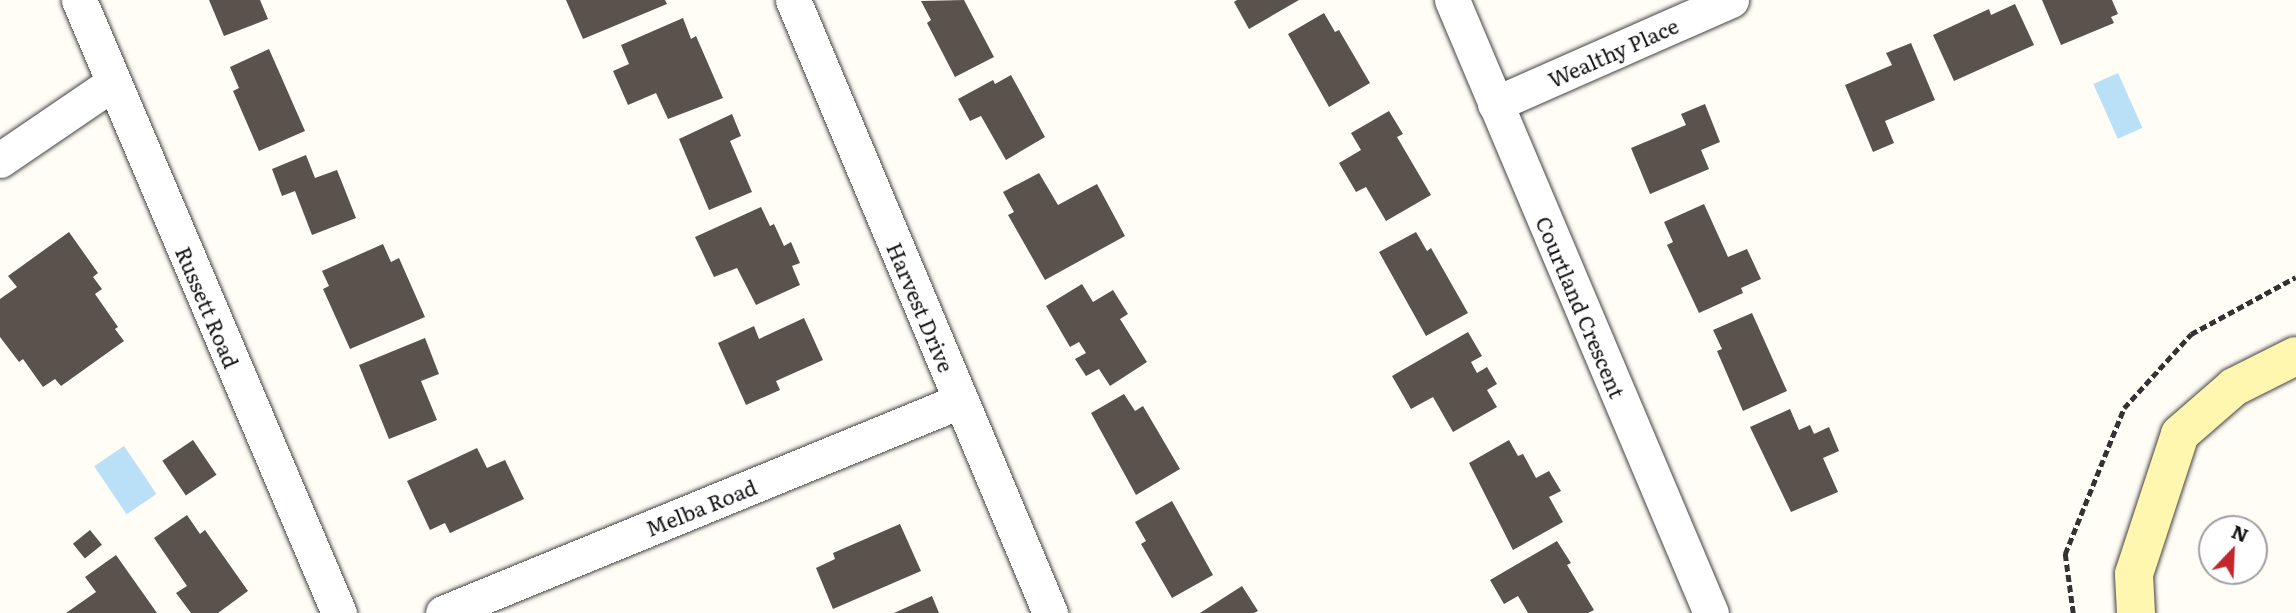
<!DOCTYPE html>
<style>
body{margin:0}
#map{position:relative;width:2296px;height:613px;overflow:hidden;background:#fffdf5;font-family:Literata,serif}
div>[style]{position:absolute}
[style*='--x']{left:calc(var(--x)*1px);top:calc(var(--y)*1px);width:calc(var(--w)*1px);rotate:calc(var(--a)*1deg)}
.water>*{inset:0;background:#b9e0f7;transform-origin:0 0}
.building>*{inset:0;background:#5a524d;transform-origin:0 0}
.path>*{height:4.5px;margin-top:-2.25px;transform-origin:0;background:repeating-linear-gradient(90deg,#333 0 7px,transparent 0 10.5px)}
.roads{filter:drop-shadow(0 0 2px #444) drop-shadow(0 0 2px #444)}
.street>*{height:35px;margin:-17.5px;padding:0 17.5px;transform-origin:17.5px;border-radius:17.5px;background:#fff}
.secondary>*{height:38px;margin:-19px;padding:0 19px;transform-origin:19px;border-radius:19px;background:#fff6b0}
span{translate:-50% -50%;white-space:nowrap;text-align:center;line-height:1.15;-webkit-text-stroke:7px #fff;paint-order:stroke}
.street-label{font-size:21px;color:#111}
.north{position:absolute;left:2198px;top:515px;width:70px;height:70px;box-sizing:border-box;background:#fff;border:2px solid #a0a0a0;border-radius:50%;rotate:23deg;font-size:19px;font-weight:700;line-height:28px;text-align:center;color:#111}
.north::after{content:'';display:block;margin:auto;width:24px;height:32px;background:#c4262e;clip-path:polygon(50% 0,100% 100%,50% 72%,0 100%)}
</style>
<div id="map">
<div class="water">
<i style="left:2118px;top:73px;width:60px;height:27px;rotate:66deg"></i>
<i style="left:124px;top:446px;width:58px;height:36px;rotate:56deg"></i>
</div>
<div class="building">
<i style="clip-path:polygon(209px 0,260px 0,268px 19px,224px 36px)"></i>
<i style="clip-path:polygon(566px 0,665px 0,667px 4px,583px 39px)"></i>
<i style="clip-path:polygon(964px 0,994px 57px,955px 77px,927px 23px,931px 20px,921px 1px)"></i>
<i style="clip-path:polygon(1237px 0,1299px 0,1249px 29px,1234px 2px)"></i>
<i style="clip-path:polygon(2042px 0,2112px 0,2118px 14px,2111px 17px,2114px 23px,2061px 45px)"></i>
<i style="clip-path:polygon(2015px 4px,2034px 45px,1954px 81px,1933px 35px,1989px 9px,1991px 15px)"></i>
<i style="clip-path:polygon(1324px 13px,1335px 32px,1339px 30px,1370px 83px,1329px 107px,1288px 34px)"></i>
<i style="clip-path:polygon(683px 18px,691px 39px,696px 36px,723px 98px,668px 119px,656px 93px,628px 105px,613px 71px,629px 64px,621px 45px)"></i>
<i style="clip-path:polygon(1911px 43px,1935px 100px,1885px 121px,1894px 143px,1873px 152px,1845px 85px,1892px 65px,1886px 53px)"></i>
<i style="clip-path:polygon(269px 49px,305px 131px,259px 151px,233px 91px,239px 88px,230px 67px)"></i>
<i style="clip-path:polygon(1011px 75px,1045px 137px,1006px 160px,981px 116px,970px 121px,958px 99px,993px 80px,995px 84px)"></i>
<i style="clip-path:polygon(1705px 104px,1720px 142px,1701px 150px,1709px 169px,1650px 194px,1631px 148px,1686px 125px,1681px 114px)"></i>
<i style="clip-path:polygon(1389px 111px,1403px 134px,1397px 137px,1431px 195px,1386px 221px,1366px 187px,1356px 192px,1339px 163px,1361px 150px,1351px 133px)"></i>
<i style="clip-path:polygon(732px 114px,741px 136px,730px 141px,752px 192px,709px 210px,679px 139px)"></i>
<i style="clip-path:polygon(306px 155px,315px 178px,337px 170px,356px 218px,312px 235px,295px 191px,282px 196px,272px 169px)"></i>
<i style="clip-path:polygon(1039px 173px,1058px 205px,1097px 184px,1125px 236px,1045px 280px,1008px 215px,1014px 212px,1003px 192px)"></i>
<i style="clip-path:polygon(1704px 204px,1728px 257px,1747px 249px,1761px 279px,1741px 288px,1743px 293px,1699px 313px,1667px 245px,1673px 242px,1664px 222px)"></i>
<i style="clip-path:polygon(761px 207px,770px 226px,774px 224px,784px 246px,791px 242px,800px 263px,792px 266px,800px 285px,756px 305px,737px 268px,714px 277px,695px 237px)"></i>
<i style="clip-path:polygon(69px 232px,98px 273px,93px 277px,102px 289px,95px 294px,118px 327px,115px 329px,124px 341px,61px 386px,55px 379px,43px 387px,23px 359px,19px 362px,0 337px,0 299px,17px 287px,8px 276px)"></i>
<i style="clip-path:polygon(1416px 232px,1427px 251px,1431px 248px,1468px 313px,1426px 336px,1379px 252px)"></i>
<i style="clip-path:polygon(383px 244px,391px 262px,399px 258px,425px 317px,350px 349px,323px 289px,329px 286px,322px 271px)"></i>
<i style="clip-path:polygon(1082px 284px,1093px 302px,1113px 290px,1128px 314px,1120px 319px,1147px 362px,1110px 386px,1099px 369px,1086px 376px,1075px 359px,1086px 353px,1079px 342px,1070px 347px,1046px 306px)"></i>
<i style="clip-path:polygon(1752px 313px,1787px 391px,1743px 411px,1717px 351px,1722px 349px,1713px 330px)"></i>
<i style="clip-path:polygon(804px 318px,823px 360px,776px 381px,780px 390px,746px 405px,718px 343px,754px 326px,759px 339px)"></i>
<i style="clip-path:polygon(1468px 332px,1482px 356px,1471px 362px,1477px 373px,1487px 367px,1497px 384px,1487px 390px,1497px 407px,1453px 432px,1433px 397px,1411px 409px,1392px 376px)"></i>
<i style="clip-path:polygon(425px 338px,439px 374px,421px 381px,437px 420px,389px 439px,359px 365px)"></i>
<i style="clip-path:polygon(1124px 394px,1135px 411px,1143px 406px,1180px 469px,1136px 495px,1091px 413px)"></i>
<i style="clip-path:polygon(1790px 409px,1799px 430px,1810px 425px,1814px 434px,1829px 427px,1839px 451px,1823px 458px,1838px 492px,1791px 512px,1750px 427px)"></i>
<i style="left:193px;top:440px;width:42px;height:37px;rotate:56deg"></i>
<i style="clip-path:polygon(1509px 440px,1518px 456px,1523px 454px,1536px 478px,1549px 471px,1561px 491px,1549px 497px,1563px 522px,1513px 550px,1469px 463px)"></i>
<i style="clip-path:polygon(477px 448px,487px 468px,505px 460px,524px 499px,450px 533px,445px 523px,430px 530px,407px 481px)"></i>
<i style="clip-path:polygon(1172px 501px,1213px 575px,1172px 598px,1141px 544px,1146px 541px,1135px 522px)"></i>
<i style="clip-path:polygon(187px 515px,200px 534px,205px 530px,248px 591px,218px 613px,191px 613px,176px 593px,187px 586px,154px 538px)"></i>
<i style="clip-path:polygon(900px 524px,921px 571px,833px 609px,816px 568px,835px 559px,833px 553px)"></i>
<i style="left:90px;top:530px;width:19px;height:22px;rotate:51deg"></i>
<i style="clip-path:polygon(1557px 541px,1571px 563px,1567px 565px,1594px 610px,1588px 613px,1528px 613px,1518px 596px,1504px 604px,1490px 580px)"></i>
<i style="clip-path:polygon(116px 555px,157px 613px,66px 613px,96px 592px,85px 577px)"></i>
<i style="clip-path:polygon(1242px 586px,1258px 611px,1254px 613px,1200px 613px)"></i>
<i style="clip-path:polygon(932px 596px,939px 613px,894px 613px)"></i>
</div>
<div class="path">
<i style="--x:2073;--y:613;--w:60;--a:-97.7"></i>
<i style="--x:2065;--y:554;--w:157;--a:-68"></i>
<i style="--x:2124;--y:408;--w:100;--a:-47.8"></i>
<i style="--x:2191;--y:334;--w:119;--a:-28.5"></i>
</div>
<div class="roads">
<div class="street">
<i style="--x:79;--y:0;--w:666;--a:67.02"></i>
<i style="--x:793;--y:0;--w:665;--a:67.25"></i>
<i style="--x:1452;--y:0;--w:665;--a:67.1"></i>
<i style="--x:1495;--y:104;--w:258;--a:-23.8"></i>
<i style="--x:0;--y:160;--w:137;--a:-34.3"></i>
<i style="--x:443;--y:613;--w:559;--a:-22.3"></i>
</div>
<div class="secondary">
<i style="--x:2136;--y:613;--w:39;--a:-93"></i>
<i style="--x:2134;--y:574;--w:147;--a:-71.8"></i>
<i style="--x:2180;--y:434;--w:72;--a:-41"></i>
<i style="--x:2234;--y:387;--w:69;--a:-26.6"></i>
</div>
</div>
<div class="street-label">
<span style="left:1613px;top:52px;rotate:-24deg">Wealthy Place</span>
<span style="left:208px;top:307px;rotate:67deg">Russett Road</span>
<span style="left:921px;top:307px;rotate:67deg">Harvest Drive</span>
<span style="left:1581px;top:307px;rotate:67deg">Courtland Crescent</span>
<span style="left:701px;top:507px;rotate:-22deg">Melba Road</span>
</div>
<div class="north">N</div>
</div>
